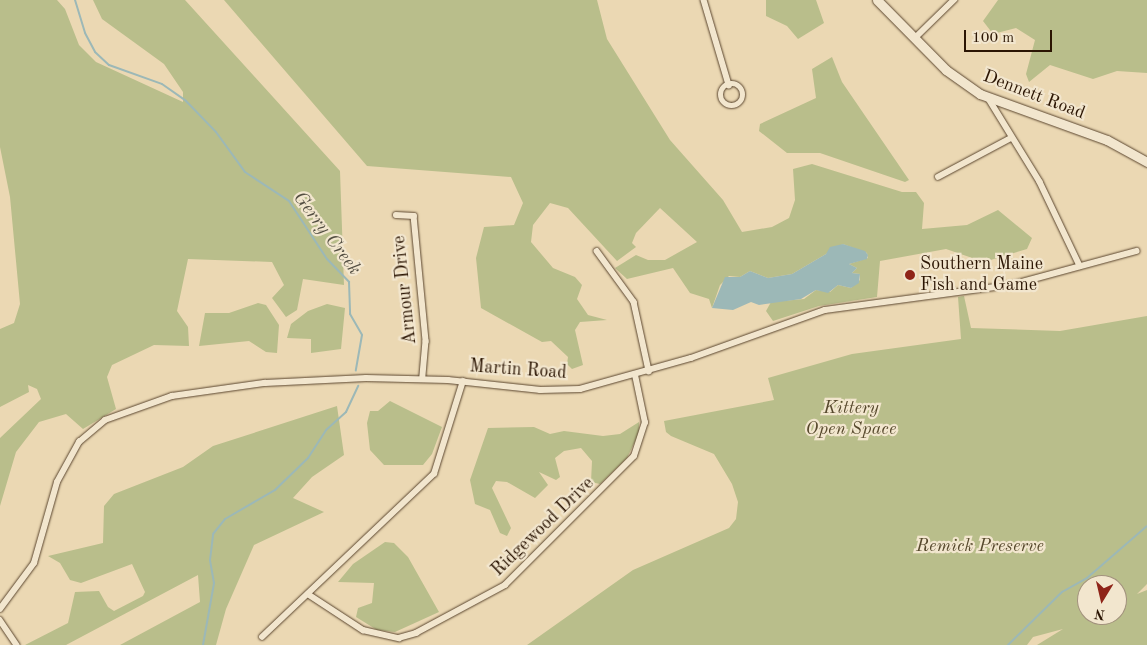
<!DOCTYPE html>
<style>
body{margin:0}
#map{position:relative;width:1147px;height:645px;overflow:hidden;background:#ebd8b3;font-family:"Old Standard TT",serif}
div>[style]{position:absolute}
[style*='--x']{left:calc(var(--x)*1px);top:calc(var(--y)*1px);width:calc(var(--w)*1px);rotate:calc(var(--a)*1deg)}
.green>*{inset:0;background:#b9be8b}
.water>*{inset:0;background:#9cb8b7}
.stream>*{height:2px;margin:-1px;padding:0 1px;transform-origin:1px;border-radius:1px;background:#9cb8b7}
.roads{filter:drop-shadow(0 0 1px #5b462f) drop-shadow(0 0 1px #5b462f)}
.street>*{height:5.5px;margin:-2.75px;padding:0 2.75px;transform-origin:2.75px;border-radius:2.75px;background:#f2e6ce}
.street>.ring{margin:-2.75px;padding:0;box-sizing:content-box;background:none;border:5.5px solid #f2e6ce;border-radius:50%}
.secondary>*{height:9px;margin:-4.5px;padding:0 4.5px;transform-origin:4.5px;border-radius:4.5px;background:#f2e6ce}
.dots>*{width:14px;height:14px;translate:-50% -50%;box-sizing:border-box;border:2px solid #f2e6ce;border-radius:50%}
span{translate:-50% -50%;white-space:nowrap;text-align:center;line-height:1.15;-webkit-text-stroke:4.5px #f2e6ce;paint-order:stroke}
.street-label{font-size:18px;color:#2b1503}
.poi-label{font-size:18px;color:#2b1503}
.left{translate:0 -50%;text-align:left}
.park-label{font-size:18px;color:#56482c;font-style:italic}
.water-label{font-size:19px;color:#534e42;font-style:italic}
.north{position:absolute;left:1077px;top:575px;width:50px;height:50px;box-sizing:border-box;background:#f2e6ce;border:1px solid #a2927d;border-radius:50%;rotate:189deg;font-size:14px;font-weight:700;line-height:20px;text-align:center;color:#2b1503}
.north::after{content:'';display:block;margin:auto;width:18px;height:22px;background:#8f2418;clip-path:polygon(50% 0,100% 100%,50% 72%,0 100%)}
.scale{position:absolute;left:964px;top:30px;width:88px;height:22px;box-sizing:border-box;border:2px solid #2b1503;border-top:0;padding-left:6px;font-size:15px;line-height:18px;white-space:nowrap;color:#2b1503;-webkit-text-stroke:4px #f2e6ce;paint-order:stroke}
</style>
<div id="map">
<div class="green">
<i style="clip-path:polygon(0 0,57px 0,65px 9px,79px 45px,96px 62px,183px 102px,183px 92px,164px 64px,102px 19px,93px 0,185px 0,340px 171px,344px 285px,303px 279px,297px 310px,286px 317px,272px 298px,284px 285px,272px 262px,188px 259px,177px 311px,188px 327px,189px 346px,154px 345px,112px 365px,107px 377px,116px 409px,83px 429px,66px 414px,39px 422px,16px 452px,0 506px,0 438px,41px 399px,37px 389px,28px 385px,29px 392px,0 407px,0 329px,14px 323px,20px 304px,10px 197px,0 147px)"></i>
<i style="clip-path:polygon(224px 0,597px 0,607px 39px,670px 140px,723px 200px,742px 232px,772px 227px,789px 218px,795px 200px,793px 169px,812px 164px,902px 192px,916px 192px,924px 203px,922px 229px,967px 225px,998px 210px,1032px 238px,1027px 249px,984px 262px,946px 249px,880px 261px,877px 297px,819px 306px,773px 321px,766px 311px,771px 302px,804px 299px,816px 290px,830px 292px,838px 285px,851px 288px,860px 280px,860px 274px,852px 273px,857px 268px,849px 264px,868px 258px,867px 253px,843px 244px,792px 274px,768px 278px,750px 271px,740px 277px,729px 276px,720px 285px,712px 308px,709px 299px,690px 293px,673px 268px,627px 279px,615px 268px,636px 255px,648px 260px,665px 260px,697px 242px,660px 208px,636px 233px,632px 243px,636px 247px,617px 261px,568px 208px,550px 203px,533px 225px,531px 242px,553px 268px,575px 277px,582px 285px,577px 299px,588px 315px,607px 320px,580px 322px,575px 330px,583px 365px,572px 369px,567px 364px,568px 357px,551px 341px,542px 342px,481px 308px,476px 258px,484px 227px,514px 225px,523px 203px,511px 177px,367px 166px)"></i>
<i style="clip-path:polygon(766px 0,816px 0,824px 23px,798px 39px,787px 26px,766px 16px)"></i>
<i style="clip-path:polygon(998px 0,1147px 0,1147px 73px,1117px 71px,1093px 79px,1050px 65px,1029px 82px,1026px 74px,1035px 40px,1016px 28px,993px 34px,983px 21px)"></i>
<i style="clip-path:polygon(832px 57px,842px 82px,909px 180px,905px 182px,820px 153px,787px 153px,759px 131px,760px 124px,816px 98px,812px 69px)"></i>
<i style="clip-path:polygon(evenodd,964px 296px,971px 328px,1060px 331px,1147px 316px,1147px 584px,1137px 594px,1147px 590px,1147px 645px,1037px 645px,1063px 629px,1033px 637px,1027px 645px,527px 645px,633px 570px,729px 528px,736px 519px,738px 502px,732px 484px,714px 454px,671px 436px,666px 432px,664px 421px,774px 400px,768px 378px,852px 354px,961px 339px,958px 297px,964px 296px,1087px 585px,1117px 585px,1117px 615px,1087px 615px,1087px 585px)"></i>
<i style="clip-path:polygon(258px 303px,266px 305px,279px 325px,277px 353px,266px 352px,249px 341px,199px 346px,205px 313px,229px 313px)"></i>
<i style="clip-path:polygon(327px 304px,345px 308px,341px 349px,311px 353px,311px 339px,287px 338px,291px 324px,308px 311px)"></i>
<i style="clip-path:polygon(390px 401px,442px 427px,432px 454px,423px 465px,384px 465px,370px 450px,367px 423px,370px 411px,378px 411px)"></i>
<i style="clip-path:polygon(337px 406px,344px 455px,312px 477px,293px 498px,324px 512px,254px 545px,226px 609px,216px 645px,120px 645px,200px 602px,198px 575px,66px 645px,25px 645px,68px 623px,75px 592px,99px 591px,108px 607px,114px 611px,143px 596px,145px 592px,132px 564px,81px 583px,70px 580px,60px 563px,48px 556px,103px 543px,104px 506px,114px 494px,183px 467px,213px 446px)"></i>
<i style="clip-path:polygon(639px 422px,639px 433px,627px 458px,600px 484px,591px 482px,592px 461px,581px 448px,564px 451px,555px 458px,560px 477px,556px 480px,539px 472px,548px 485px,535px 498px,507px 482px,496px 481px,492px 488px,511px 528px,507px 536px,500px 533px,490px 510px,475px 504px,470px 480px,488px 428px,534px 427px,550px 434px,564px 431px,603px 436px,620px 434px)"></i>
<i style="clip-path:polygon(385px 542px,394px 543px,408px 557px,439px 612px,395px 632px,377px 630px,356px 617px,358px 608px,372px 603px,374px 583px,338px 582px,353px 564px)"></i>
</div>
<div class="water">
<i style="clip-path:polygon(843px 244px,865px 251px,868px 255px,867px 259px,849px 264px,857px 268px,852px 273px,860px 274px,859px 283px,851px 288px,838px 285px,828px 293px,816px 290px,801px 299px,759px 305px,751px 302px,733px 310px,712px 308px,725px 277px,740px 277px,750px 271px,768px 278px,792px 274px,826px 254px,830px 247px)"></i>
</div>
<div class="stream">
<i style="--x:75;--y:0;--w:34;--a:73"></i>
<i style="--x:85;--y:33;--w:21;--a:62"></i>
<i style="--x:95;--y:52;--w:19;--a:43"></i>
<i style="--x:109;--y:65;--w:56;--a:19.7"></i>
<i style="--x:162;--y:84;--w:29;--a:35"></i>
<i style="--x:186;--y:101;--w:43;--a:45.9"></i>
<i style="--x:216;--y:132;--w:49;--a:54.1"></i>
<i style="--x:245;--y:172;--w:53;--a:33.4"></i>
<i style="--x:289;--y:201;--w:69;--a:56.8"></i>
<i style="--x:327;--y:259;--w:32;--a:46"></i>
<i style="--x:349;--y:282;--w:32;--a:88"></i>
<i style="--x:350;--y:314;--w:24;--a:60"></i>
<i style="--x:362;--y:335;--w:36;--a:100"></i>
<i style="--x:203;--y:645;--w:63;--a:-79.9"></i>
<i style="--x:214;--y:583;--w:23;--a:-100"></i>
<i style="--x:210;--y:560;--w:26;--a:-83"></i>
<i style="--x:213;--y:534;--w:19;--a:-51"></i>
<i style="--x:225;--y:519;--w:58;--a:-30.1"></i>
<i style="--x:275;--y:490;--w:46;--a:-44.1"></i>
<i style="--x:308;--y:458;--w:33;--a:-57"></i>
<i style="--x:326;--y:430;--w:27;--a:-42"></i>
<i style="--x:346;--y:412;--w:29;--a:-65"></i>
<i style="--x:1008;--y:645;--w:76;--a:-44.5"></i>
<i style="--x:1062;--y:592;--w:29;--a:-29"></i>
<i style="--x:1087;--y:578;--w:79;--a:-40.9"></i>
</div>
<div class="roads">
<div class="street">
<i style="--x:704;--y:0;--w:89;--a:73.6"></i>
<i style="--x:914;--y:39;--w:56;--a:-44.3"></i>
<i class="ring" style="left:721px;top:84px;width:16.5px;height:16.5px"></i>
<i style="--x:989;--y:99;--w:97;--a:58.4"></i>
<i style="--x:1040;--y:182;--w:93;--a:64.5"></i>
<i style="--x:938;--y:177;--w:83;--a:-28.1"></i>
<i style="--x:396;--y:215;--w:18;--a:3"></i>
<i style="--x:414;--y:216;--w:126;--a:84.5"></i>
<i style="--x:426;--y:341;--w:37;--a:95"></i>
<i style="--x:597;--y:251;--w:63;--a:54"></i>
<i style="--x:634;--y:302;--w:71;--a:77.7"></i>
<i style="--x:308;--y:594;--w:66;--a:33.2"></i>
<i style="--x:363;--y:630;--w:37;--a:13"></i>
<i style="--x:399;--y:638;--w:18;--a:-16"></i>
<i style="--x:416;--y:633;--w:101;--a:-28.3"></i>
<i style="--x:505;--y:585;--w:182;--a:-45"></i>
<i style="--x:634;--y:456;--w:35;--a:-72"></i>
<i style="--x:645;--y:423;--w:49;--a:-101.8"></i>
<i style="--x:0;--y:609;--w:57;--a:-53.5"></i>
<i style="--x:34;--y:563;--w:84;--a:-74.1"></i>
<i style="--x:57;--y:482;--w:46;--a:-61.2"></i>
<i style="--x:79;--y:442;--w:34;--a:-40"></i>
<i style="--x:105;--y:420;--w:71;--a:-19.7"></i>
<i style="--x:172;--y:396;--w:94;--a:-8"></i>
<i style="--x:265;--y:383;--w:101;--a:-2.8"></i>
<i style="--x:366;--y:378;--w:82;--a:1.4"></i>
<i style="--x:448;--y:380;--w:93;--a:6.2"></i>
<i style="--x:540;--y:390;--w:40;--a:-1.4"></i>
<i style="--x:580;--y:389;--w:115;--a:-15.6"></i>
<i style="--x:691;--y:358;--w:142;--a:-19.7"></i>
<i style="--x:825;--y:310;--w:188;--a:-7.7"></i>
<i style="--x:1011;--y:285;--w:130;--a:-15.2"></i>
<i style="--x:0;--y:620;--w:30;--a:56"></i>
<i style="--x:262;--y:637;--w:237;--a:-43.5"></i>
<i style="--x:434;--y:474;--w:97;--a:-72.7"></i>
</div>
<div class="secondary">
<i style="--x:877;--y:0;--w:98;--a:45.4"></i>
<i style="--x:946;--y:70;--w:42;--a:35.2"></i>
<i style="--x:980;--y:94;--w:135;--a:19.9"></i>
<i style="--x:1107;--y:140;--w:46;--a:28.8"></i>
</div>
</div>
<div class="dots">
<i style="left:910px;top:275px;background:#8f2418"></i>
</div>
<div class="street-label">
<span style="left:1034px;top:95px;rotate:21deg">Dennett Road</span>
<span style="left:405px;top:290px;rotate:-96deg">Armour Drive</span>
<span style="left:518px;top:370px;rotate:4deg">Martin Road</span>
<span style="left:543px;top:527px;rotate:-44deg">Ridgewood Drive</span>
</div>
<div class="poi-label">
<span class="left" style="left:920px;top:275px">Southern Maine<br>Fish and Game</span>
</div>
<div class="park-label">
<span style="left:851px;top:419px">Kittery<br>Open Space</span>
<span style="left:980px;top:546px">Remick Preserve</span>
</div>
<div class="water-label">
<span style="left:326px;top:234px;rotate:53deg">Gerry Creek</span>
</div>
<div class="north">N</div>
<div class="scale">100 m</div>
</div>
